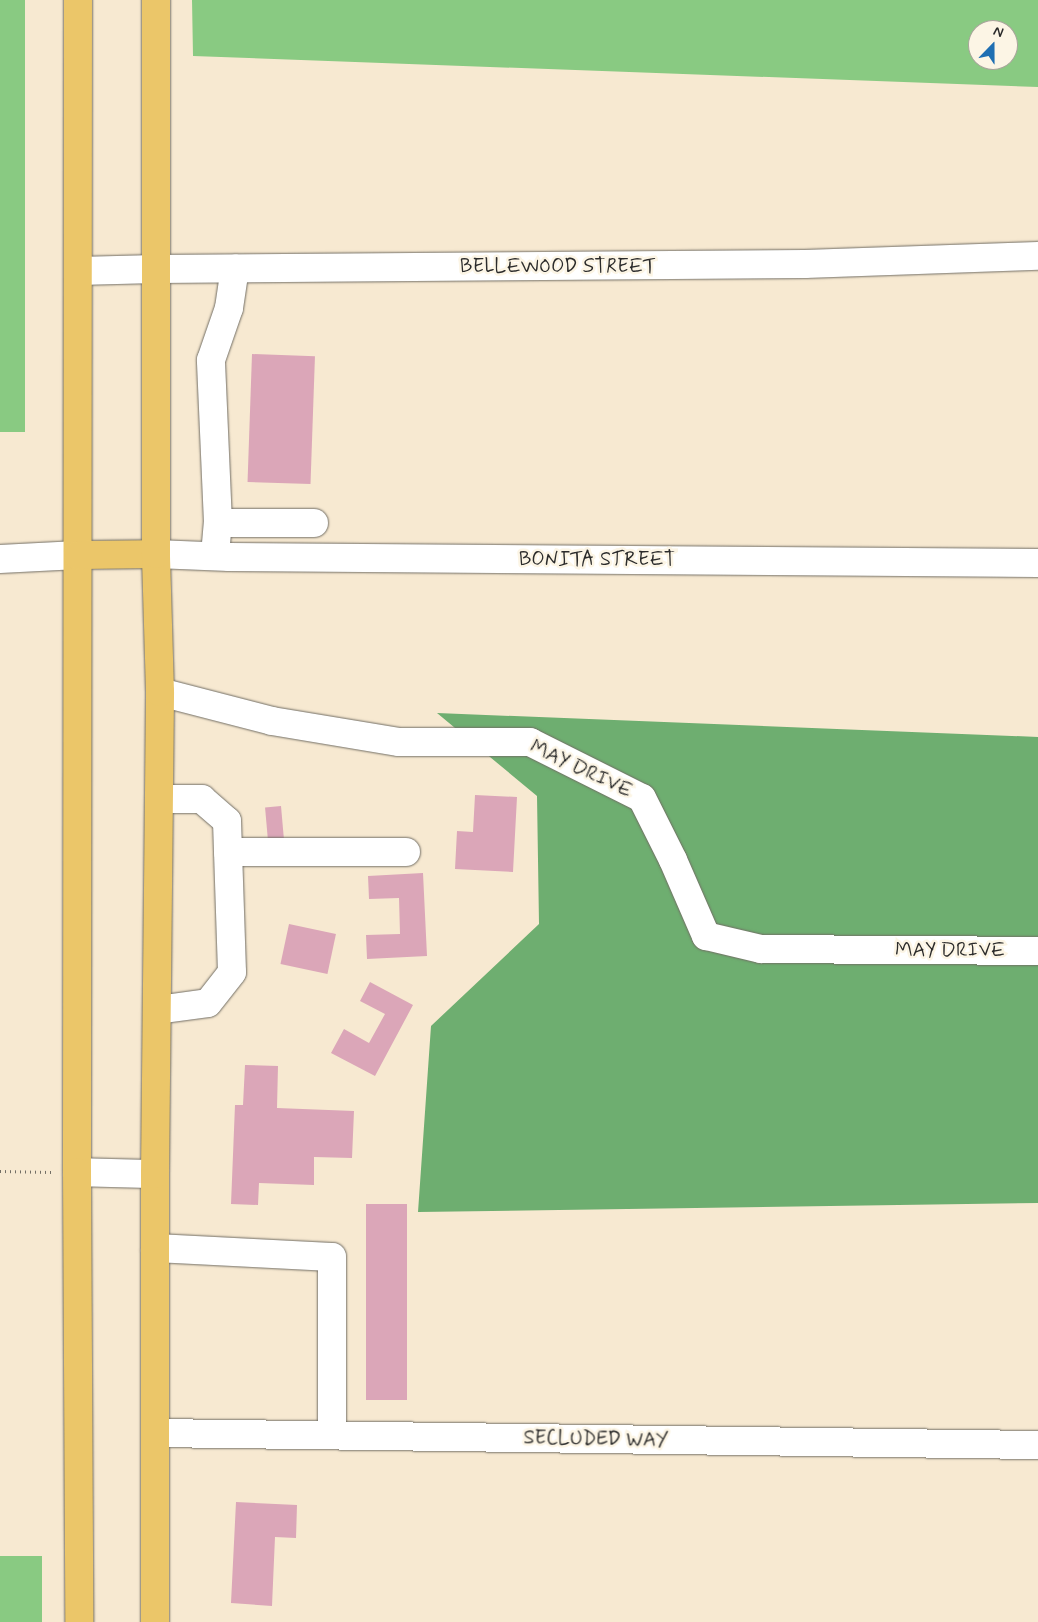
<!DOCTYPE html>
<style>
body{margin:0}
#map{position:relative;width:1038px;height:1622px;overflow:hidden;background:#f7e9d1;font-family:Mynerve,sans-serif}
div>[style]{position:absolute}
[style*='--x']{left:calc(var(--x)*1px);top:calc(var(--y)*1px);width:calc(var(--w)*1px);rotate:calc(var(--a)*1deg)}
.green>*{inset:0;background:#89ca82;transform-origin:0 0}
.forest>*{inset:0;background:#6eae70}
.building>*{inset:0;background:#dba6b8;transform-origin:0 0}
.path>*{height:3px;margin-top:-1.5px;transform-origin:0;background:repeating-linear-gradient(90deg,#726e65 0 1px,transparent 0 5px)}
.roads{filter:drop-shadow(0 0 1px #726e65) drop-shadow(0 0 1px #726e65)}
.minor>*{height:28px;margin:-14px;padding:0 14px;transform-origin:14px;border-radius:14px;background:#fff}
.major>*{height:28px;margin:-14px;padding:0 14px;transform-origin:14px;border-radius:14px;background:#ebc669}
span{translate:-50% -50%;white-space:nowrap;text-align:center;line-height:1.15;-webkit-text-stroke:5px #fcf5e5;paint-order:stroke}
.street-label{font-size:20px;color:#2b2b2b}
.north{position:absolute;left:968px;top:20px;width:50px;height:50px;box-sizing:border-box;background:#fcf5e5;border:1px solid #a8a49b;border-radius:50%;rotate:22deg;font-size:14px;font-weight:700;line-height:20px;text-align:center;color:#2b2b2b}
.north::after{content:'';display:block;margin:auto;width:18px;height:22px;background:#1f6fb2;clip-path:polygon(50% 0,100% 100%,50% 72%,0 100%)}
</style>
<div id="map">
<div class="green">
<i style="left:0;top:0;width:25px;height:432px"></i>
<i style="clip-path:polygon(evenodd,192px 0,1038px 0,1038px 87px,193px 56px,192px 0,978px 30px,1008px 30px,1008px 60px,978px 60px,978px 30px)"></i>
<i style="left:0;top:1556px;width:42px;height:66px"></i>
</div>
<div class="forest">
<i style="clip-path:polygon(437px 713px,1038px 737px,1038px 1203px,418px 1212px,431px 1026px,539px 924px,537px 796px)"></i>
</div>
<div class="building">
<i style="left:252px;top:354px;width:63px;height:128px;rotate:2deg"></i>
<i style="clip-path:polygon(475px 795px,517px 797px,513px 872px,455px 869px,457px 831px,473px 832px)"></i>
<i style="left:281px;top:806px;width:33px;height:16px;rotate:85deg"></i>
<i style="clip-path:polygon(423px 873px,427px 956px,367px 959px,366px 935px,400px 934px,399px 898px,369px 899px,368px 876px)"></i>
<i style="left:289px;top:924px;width:48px;height:41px;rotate:12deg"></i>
<i style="clip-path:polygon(370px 982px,413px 1005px,375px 1076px,331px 1053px,344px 1029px,369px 1043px,385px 1014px,360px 1001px)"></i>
<i style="clip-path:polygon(245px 1065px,278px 1066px,277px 1108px,354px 1111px,352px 1158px,314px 1157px,314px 1185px,259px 1183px,258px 1205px,231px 1204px,235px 1105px,243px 1105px)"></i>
<i style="left:366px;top:1204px;width:41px;height:196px"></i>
<i style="clip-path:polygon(236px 1502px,297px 1505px,296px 1538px,275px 1537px,272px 1606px,231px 1603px)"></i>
</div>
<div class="path">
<i style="--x:0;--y:1171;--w:51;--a:1.1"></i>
</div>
<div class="roads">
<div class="minor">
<i style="--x:78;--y:271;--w:78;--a:-1.5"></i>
<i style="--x:156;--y:269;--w:649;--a:-0.44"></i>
<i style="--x:805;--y:264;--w:233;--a:-2"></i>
<i style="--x:218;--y:523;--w:96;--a:0"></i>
<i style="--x:156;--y:554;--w:73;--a:2.4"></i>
<i style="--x:229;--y:557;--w:809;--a:0.42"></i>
<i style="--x:215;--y:555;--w:32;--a:-85"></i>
<i style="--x:218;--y:523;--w:163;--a:-92.5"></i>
<i style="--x:211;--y:360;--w:55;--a:-70.9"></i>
<i style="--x:229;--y:308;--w:40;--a:-81.5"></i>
<i style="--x:0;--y:559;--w:78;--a:-2.9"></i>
<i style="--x:160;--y:692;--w:116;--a:14.5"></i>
<i style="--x:272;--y:721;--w:129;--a:9.4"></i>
<i style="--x:399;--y:742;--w:131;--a:0"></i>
<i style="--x:530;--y:742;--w:125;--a:26.6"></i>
<i style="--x:642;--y:798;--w:69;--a:63.4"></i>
<i style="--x:673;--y:860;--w:83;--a:66.5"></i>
<i style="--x:706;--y:936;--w:57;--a:13.3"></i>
<i style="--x:761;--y:949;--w:277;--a:0.4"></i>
<i style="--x:228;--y:852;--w:178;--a:0"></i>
<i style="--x:157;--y:1010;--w:51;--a:-7.8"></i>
<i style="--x:208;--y:1003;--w:39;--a:-52"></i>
<i style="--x:232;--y:972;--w:151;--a:-91.9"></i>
<i style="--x:227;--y:821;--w:33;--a:-139"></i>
<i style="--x:202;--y:799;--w:43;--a:180"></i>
<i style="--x:77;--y:1172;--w:78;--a:1.5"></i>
<i style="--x:155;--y:1248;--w:177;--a:2.9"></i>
<i style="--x:332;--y:1257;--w:178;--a:90"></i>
<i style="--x:155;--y:1433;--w:883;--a:0.78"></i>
</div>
<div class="major">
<i style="--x:78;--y:0;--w:1172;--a:90.05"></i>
<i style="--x:77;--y:1172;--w:450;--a:89.7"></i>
<i style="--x:78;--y:555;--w:78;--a:-0.7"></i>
<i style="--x:155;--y:1622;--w:448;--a:-90"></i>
<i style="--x:155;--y:1174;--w:482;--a:-89.4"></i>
<i style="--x:160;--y:692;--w:138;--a:-91.7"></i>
<i style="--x:156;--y:554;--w:554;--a:-90"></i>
</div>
</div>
<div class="street-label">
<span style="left:558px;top:266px">BELLEWOOD STREET</span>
<span style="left:597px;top:559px">BONITA STREET</span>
<span style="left:581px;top:769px;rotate:25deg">MAY DRIVE</span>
<span style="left:950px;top:950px">MAY DRIVE</span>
<span style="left:596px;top:1439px;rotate:1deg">SECLUDED WAY</span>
</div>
<div class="north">N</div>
</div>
